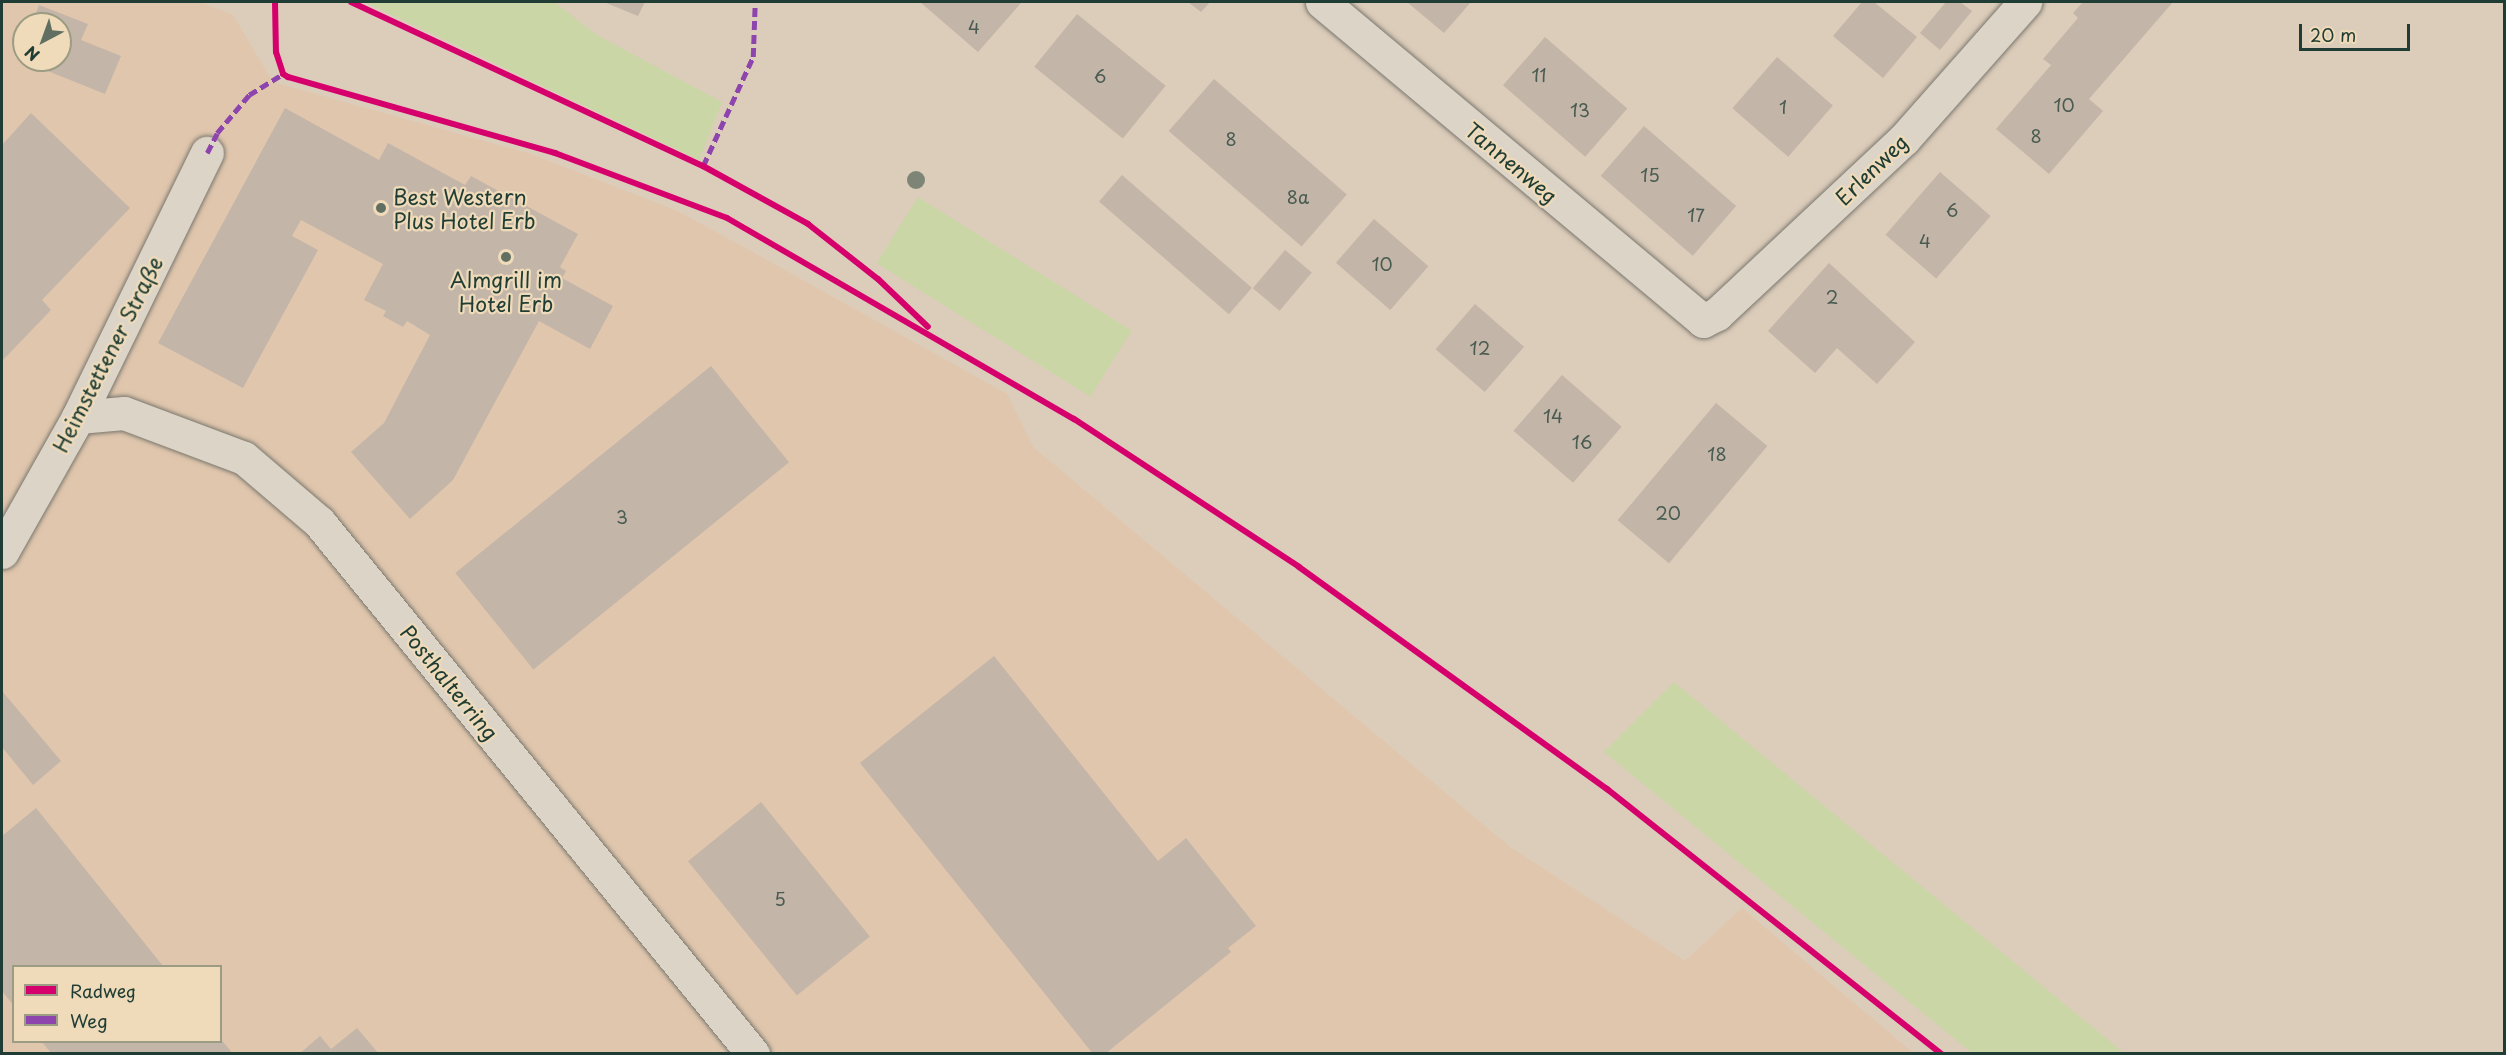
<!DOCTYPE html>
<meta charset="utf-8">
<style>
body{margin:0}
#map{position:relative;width:2506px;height:1055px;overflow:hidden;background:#dcccba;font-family:"Playpen Sans",sans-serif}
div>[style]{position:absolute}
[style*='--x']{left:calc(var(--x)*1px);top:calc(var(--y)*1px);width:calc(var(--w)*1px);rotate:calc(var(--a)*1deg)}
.built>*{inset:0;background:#e0c6ad}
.green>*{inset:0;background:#cbd6a7;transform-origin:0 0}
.building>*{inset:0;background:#c3b5a8;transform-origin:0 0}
.roads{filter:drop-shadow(0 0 2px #7a786e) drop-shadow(0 0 2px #7a786e)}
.minor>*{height:33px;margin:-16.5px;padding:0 16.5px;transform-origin:16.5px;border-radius:16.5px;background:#ddd4c8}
.quiet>*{height:4.5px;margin-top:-2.25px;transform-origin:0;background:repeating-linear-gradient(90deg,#8e44ad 0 9px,transparent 0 13.5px)}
.cycleway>*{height:6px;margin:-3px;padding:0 3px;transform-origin:3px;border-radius:3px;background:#d6006c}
.trees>*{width:18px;height:18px;margin:-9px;border-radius:50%;background:#7d8676}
.dots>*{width:16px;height:16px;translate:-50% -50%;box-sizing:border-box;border:3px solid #efdbb9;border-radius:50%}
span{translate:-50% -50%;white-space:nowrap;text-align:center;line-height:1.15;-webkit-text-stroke:4.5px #efdbb9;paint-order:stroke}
.number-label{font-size:18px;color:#4a5c52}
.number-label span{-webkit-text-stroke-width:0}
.street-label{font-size:21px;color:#1f3d34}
.poi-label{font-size:21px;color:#1f3d34}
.left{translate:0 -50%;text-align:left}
.frame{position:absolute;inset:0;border:3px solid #1f3d34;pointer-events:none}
.legend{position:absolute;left:12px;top:965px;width:210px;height:78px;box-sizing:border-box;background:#efdbb9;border:2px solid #9c9c84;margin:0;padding:8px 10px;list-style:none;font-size:18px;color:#1f3d34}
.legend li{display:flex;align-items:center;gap:12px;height:30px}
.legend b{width:30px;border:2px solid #9c9c84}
.north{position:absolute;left:12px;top:12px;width:60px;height:60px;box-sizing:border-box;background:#efdbb9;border:2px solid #9c9c84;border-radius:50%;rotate:221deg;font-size:16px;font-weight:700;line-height:24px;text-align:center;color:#1f3d34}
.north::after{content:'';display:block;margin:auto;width:21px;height:27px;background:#616f63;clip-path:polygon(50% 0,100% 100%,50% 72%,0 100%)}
.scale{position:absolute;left:2299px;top:24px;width:111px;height:27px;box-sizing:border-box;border:3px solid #1f3d34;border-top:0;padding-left:8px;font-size:18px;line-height:21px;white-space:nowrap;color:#1f3d34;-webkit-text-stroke:4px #efdbb9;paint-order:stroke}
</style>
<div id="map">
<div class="built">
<i style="clip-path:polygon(evenodd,2px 2px,200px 2px,233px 15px,273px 82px,531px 154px,675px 210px,742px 246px,1007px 394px,1033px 447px,1510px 847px,1685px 961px,1742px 908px,1913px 1053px,2px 1054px,2px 2px,24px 24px,60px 24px,60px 60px,24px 60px,24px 24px,2px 2px,14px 966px,220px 966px,220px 1042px,14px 1042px,14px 966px)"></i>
</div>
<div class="green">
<i style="clip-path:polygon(365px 2px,554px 2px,597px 35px,722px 102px,699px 160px)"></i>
<i style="left:918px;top:197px;width:252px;height:78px;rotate:32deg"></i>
<i style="clip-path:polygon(1674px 682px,2124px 1053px,1972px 1053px,1604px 752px)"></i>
</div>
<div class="building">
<i style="clip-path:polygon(604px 2px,645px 2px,638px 16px)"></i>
<i style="clip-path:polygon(920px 2px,1019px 2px,1021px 3px,978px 52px)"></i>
<i style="clip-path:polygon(1188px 2px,1210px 2px,1201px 12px)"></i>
<i style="clip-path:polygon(1407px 2px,1471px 2px,1444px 33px)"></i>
<i style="clip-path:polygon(1862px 2px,1874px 2px,1917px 37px,1883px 78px,1833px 36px)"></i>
<i style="clip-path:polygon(1946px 2px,1960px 2px,1972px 11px,1940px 50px,1920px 33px)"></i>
<i style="clip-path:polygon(2083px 2px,2173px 2px,2089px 99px,2103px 111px,2049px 174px,1996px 129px,2051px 65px,2043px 59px,2078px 18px,2073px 13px)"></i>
<i style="clip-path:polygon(39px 5px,88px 24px,81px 40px,121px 56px,105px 94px,18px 59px,24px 43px,24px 60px,60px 60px,60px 24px,32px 24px)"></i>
<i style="left:1077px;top:14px;width:114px;height:68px;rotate:39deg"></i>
<i style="left:1545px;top:37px;width:109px;height:64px;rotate:41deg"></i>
<i style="left:1777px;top:57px;width:74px;height:68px;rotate:41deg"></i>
<i style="left:1214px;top:79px;width:176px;height:69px;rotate:41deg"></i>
<i style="clip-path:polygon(285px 108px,379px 160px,388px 143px,465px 185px,471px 176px,578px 234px,560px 267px,566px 271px,562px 278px,613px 306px,590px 349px,539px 321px,453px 480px,410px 519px,351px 452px,384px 423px,430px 335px,407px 321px,403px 327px,383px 316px,386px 311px,364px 300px,383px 264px,301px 220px,292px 236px,318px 250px,243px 388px,158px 343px)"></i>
<i style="clip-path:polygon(31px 113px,130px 208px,42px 300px,51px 310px,2px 361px,2px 145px)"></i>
<i style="left:1644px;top:126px;width:122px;height:66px;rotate:41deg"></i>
<i style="left:1940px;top:172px;width:67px;height:83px;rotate:41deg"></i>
<i style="left:1122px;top:175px;width:172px;height:35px;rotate:41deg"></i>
<i style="left:1374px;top:219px;width:72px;height:58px;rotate:41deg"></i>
<i style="left:1285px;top:250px;width:35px;height:50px;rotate:40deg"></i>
<i style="clip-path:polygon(1829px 263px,1915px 342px,1877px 384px,1837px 348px,1815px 373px,1768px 331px)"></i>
<i style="left:1475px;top:304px;width:65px;height:60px;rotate:41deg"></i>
<i style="left:711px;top:366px;width:124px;height:329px;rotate:51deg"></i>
<i style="left:1562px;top:375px;width:79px;height:74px;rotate:41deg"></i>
<i style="left:1716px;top:403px;width:67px;height:153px;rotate:40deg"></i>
<i style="clip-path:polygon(994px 656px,1158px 861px,1186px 838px,1256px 926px,1228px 948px,1231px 952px,1105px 1054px,1093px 1054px,860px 763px)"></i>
<i style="clip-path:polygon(2px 691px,61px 761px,33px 785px,2px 747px)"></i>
<i style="left:761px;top:802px;width:173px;height:94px;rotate:51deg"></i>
<i style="clip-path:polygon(36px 808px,163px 966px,14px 966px,14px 1006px,2px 991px,2px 836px)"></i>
<i style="clip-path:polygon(357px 1028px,379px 1054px,299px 1054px,320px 1036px,331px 1049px)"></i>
<i style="clip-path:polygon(220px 1038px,233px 1054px,52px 1054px,42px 1042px,220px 1042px)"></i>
</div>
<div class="roads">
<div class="minor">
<i style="--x:1322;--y:2;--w:497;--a:39.9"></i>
<i style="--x:1703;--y:321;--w:16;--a:-27"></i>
<i style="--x:1717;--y:314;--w:256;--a:-43.1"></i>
<i style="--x:1904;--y:139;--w:183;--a:-48.5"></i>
<i style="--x:78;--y:417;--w:46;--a:-5"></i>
<i style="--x:124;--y:413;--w:128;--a:20.6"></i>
<i style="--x:244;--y:458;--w:99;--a:40.5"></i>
<i style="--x:319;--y:522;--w:687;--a:50.79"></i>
<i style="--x:2;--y:552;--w:155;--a:-60.6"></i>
<i style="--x:78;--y:417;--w:294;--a:-64"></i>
</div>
</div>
<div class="quiet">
<i style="--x:207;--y:153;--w:22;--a:-63"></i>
<i style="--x:217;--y:133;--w:50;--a:-49.9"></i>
<i style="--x:249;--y:95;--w:40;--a:-32"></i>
<i style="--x:703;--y:166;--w:120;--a:-65.4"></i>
<i style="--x:753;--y:57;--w:55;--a:-87.9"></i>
</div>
<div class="cycleway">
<i style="--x:275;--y:2;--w:50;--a:88.9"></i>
<i style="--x:276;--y:52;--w:23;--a:72"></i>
<i style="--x:283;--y:74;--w:6;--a:31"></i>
<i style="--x:288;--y:77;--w:278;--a:15.9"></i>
<i style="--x:555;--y:153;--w:184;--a:20.7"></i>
<i style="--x:727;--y:218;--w:401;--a:30.1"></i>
<i style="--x:1074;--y:419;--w:269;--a:33.3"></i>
<i style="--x:1299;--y:567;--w:380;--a:35.8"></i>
<i style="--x:1607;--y:789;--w:426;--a:38.4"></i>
<i style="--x:351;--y:2;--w:388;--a:25"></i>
<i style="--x:703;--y:166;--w:120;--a:28.9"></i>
<i style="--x:808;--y:224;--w:89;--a:38.2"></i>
<i style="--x:878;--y:279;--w:69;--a:43.8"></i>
</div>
<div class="trees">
<i style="left:916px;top:180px"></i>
</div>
<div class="dots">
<i style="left:381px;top:208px;background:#616f63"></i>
<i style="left:506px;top:257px;background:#616f63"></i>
</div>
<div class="number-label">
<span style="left:974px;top:27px">4</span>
<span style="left:1539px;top:75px">11</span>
<span style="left:1100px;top:76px">6</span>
<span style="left:2064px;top:105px">10</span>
<span style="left:1783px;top:107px">1</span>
<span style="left:1580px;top:110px">13</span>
<span style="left:2036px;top:136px">8</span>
<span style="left:1231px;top:139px">8</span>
<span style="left:1650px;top:175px">15</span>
<span style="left:1298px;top:197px">8a</span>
<span style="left:1952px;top:210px">6</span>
<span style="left:1696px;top:215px">17</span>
<span style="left:1925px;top:241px">4</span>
<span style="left:1382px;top:264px">10</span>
<span style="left:1832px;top:297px">2</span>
<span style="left:1480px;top:348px">12</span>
<span style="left:1553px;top:416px">14</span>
<span style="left:1582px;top:442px">16</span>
<span style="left:1717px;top:454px">18</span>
<span style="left:1668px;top:513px">20</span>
<span style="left:622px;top:517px">3</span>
<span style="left:780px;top:899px">5</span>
</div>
<div class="street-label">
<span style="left:1512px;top:162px;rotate:40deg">Tannenweg</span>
<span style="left:1871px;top:169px;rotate:-44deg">Erlenweg</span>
<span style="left:107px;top:354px;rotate:-63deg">Heimstettener Straße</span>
<span style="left:450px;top:682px;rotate:51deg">Posthalterring</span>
</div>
<div class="poi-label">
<span class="left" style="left:393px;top:208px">Best Western<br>Plus Hotel Erb</span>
<span style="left:506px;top:291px">Almgrill im<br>Hotel Erb</span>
</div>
<div class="frame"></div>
<ul class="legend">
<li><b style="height:8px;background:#d6006c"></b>Radweg</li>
<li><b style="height:8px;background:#8e44ad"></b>Weg</li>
</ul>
<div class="north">N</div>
<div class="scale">20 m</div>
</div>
